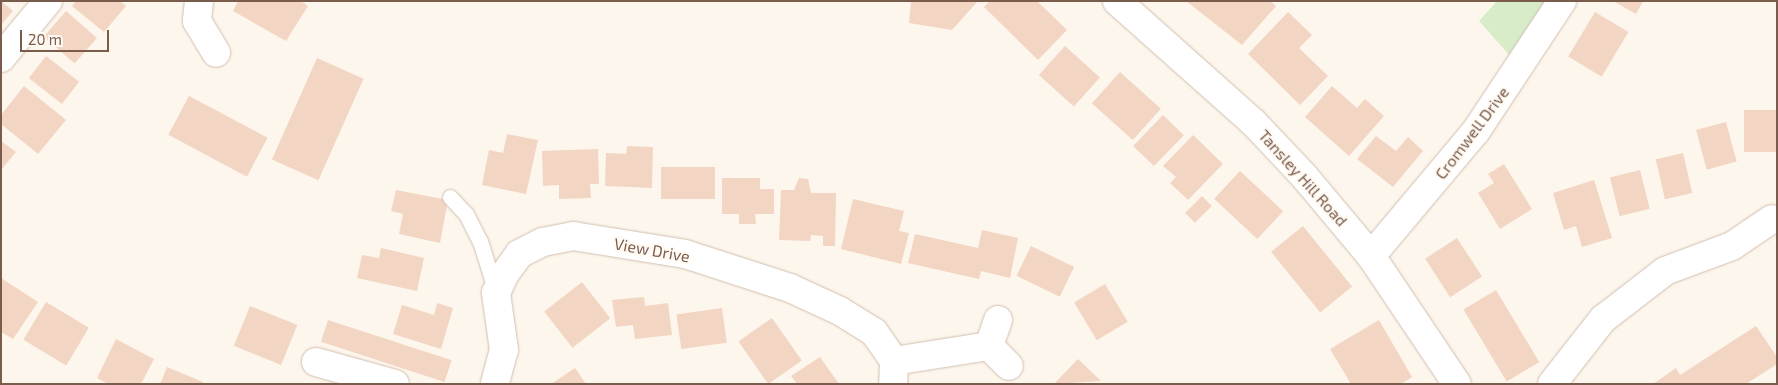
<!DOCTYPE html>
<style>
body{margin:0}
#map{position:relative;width:1778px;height:385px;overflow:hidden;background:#fdf6ec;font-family:"Exo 2",sans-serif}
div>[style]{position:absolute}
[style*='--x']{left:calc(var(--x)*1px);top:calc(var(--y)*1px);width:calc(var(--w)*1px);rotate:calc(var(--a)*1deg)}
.green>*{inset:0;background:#d8ecc9}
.building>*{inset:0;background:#f3d5c3;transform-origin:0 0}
.roads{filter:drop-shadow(0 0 1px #d1beb0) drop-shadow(0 0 1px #d1beb0)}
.service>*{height:15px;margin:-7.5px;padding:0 7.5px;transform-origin:7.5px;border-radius:7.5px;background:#fff}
.minor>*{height:28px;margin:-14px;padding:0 14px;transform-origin:14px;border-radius:14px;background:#fff}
.tertiary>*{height:28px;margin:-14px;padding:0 14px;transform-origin:14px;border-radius:14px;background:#fff}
span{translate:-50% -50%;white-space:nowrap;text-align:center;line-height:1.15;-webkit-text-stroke:4.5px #fffaf3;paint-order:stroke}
.street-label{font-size:16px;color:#7a5c4d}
.frame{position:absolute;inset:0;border:2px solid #7a5c4d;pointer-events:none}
.scale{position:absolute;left:20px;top:30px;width:89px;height:22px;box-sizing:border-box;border:2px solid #7a5c4d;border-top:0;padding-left:6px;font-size:15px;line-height:18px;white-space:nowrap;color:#7a5c4d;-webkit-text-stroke:4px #fffaf3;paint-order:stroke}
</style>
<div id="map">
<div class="green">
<i style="clip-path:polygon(1497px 1px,1545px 1px,1510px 56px,1479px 21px)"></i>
</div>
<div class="building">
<i style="clip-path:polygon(1px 1px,13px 11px,1px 25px)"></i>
<i style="clip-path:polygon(76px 1px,120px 1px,126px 6px,104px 32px,72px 6px)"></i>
<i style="clip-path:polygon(238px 1px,301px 1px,308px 6px,286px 41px,233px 11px)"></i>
<i style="clip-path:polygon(911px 1px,978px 1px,952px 30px,909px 23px)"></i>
<i style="clip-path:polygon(990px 1px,1037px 1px,1067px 30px,1038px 60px,984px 7px)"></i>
<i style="clip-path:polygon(1186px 1px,1270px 1px,1276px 6px,1242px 45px)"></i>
<i style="clip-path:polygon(1613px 1px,1643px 1px,1636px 14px)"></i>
<i style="left:66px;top:11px;width:41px;height:34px;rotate:41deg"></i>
<i style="clip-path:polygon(1288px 12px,1312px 35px,1299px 48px,1328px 76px,1300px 105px,1248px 54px)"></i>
<i style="left:1595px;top:12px;width:39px;height:52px;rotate:31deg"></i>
<i style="left:1065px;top:46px;width:47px;height:39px;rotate:42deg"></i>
<i style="left:46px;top:56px;width:42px;height:28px;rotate:38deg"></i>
<i style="left:317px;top:58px;width:51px;height:111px;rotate:24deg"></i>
<i style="left:1120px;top:72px;width:55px;height:42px;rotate:42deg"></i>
<i style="clip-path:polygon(24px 86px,66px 120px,38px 154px,1px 124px,1px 115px)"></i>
<i style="clip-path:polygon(1332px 86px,1357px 108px,1365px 99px,1384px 116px,1349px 156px,1305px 117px)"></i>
<i style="left:189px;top:96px;width:89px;height:44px;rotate:28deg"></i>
<i style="left:1777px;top:110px;width:42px;height:33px;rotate:90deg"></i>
<i style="left:1163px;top:115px;width:29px;height:43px;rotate:44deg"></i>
<i style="left:1726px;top:122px;width:41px;height:31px;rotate:75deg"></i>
<i style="clip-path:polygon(507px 134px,538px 140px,526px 194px,482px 185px,489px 150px,503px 153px)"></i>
<i style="clip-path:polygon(1193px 135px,1223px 164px,1188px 200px,1170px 183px,1176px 177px,1163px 166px)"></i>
<i style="clip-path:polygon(1376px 136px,1396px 151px,1408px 137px,1423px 151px,1393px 187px,1357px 159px)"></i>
<i style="clip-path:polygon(1px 141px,16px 152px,1px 170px)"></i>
<i style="clip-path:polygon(627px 146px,653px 147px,652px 188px,605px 186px,606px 153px,626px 154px)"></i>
<i style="clip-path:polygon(598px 149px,599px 184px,590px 184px,591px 198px,559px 199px,559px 185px,543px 186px,542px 151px)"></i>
<i style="left:1683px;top:153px;width:41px;height:28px;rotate:77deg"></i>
<i style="clip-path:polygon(1504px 164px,1532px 209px,1500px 229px,1478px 193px,1494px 183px,1488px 174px)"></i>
<i style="left:715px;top:167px;width:32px;height:54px;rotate:90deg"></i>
<i style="left:1640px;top:170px;width:40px;height:31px;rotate:76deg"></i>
<i style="left:1240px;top:171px;width:59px;height:38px;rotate:43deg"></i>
<i style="clip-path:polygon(722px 178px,760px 178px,760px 189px,774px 189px,774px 214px,755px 214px,756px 224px,739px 224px,739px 214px,722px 214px)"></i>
<i style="clip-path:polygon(799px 178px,808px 179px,811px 193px,836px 193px,835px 246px,823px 246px,823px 236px,811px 235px,810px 241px,779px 240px,781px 190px,794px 190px)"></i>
<i style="clip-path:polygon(1594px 180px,1612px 238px,1582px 247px,1576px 226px,1564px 230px,1553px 193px)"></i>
<i style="clip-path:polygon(396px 190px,448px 200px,440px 243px,399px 234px,403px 214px,391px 211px)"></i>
<i style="left:1202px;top:196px;width:14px;height:24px;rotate:45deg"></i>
<i style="clip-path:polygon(853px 199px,904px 211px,899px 231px,909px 233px,901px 264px,841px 249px)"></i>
<i style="left:1303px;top:226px;width:78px;height:41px;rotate:51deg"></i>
<i style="clip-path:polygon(982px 230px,1018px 238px,1010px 278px,981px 271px,979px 279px,908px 263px,915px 234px,978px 248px)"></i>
<i style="left:1457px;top:238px;width:46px;height:38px;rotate:57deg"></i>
<i style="left:1031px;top:246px;width:48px;height:33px;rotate:26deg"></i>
<i style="clip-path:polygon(381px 248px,424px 258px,417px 291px,357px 278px,362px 255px,379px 258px)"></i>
<i style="clip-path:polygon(1px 278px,38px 302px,13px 339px,1px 332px)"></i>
<i style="left:582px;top:282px;width:46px;height:48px;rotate:52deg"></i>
<i style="left:1105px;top:284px;width:44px;height:36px;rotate:59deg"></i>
<i style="left:1496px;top:290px;width:84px;height:38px;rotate:59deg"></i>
<i style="clip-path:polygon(644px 297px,645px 306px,668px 303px,672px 335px,635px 339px,633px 325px,616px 327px,612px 300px)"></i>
<i style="left:46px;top:302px;width:50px;height:44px;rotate:31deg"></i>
<i style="clip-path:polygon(437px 303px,453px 308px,441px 349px,393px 334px,402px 305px,434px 315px)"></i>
<i style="left:250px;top:306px;width:51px;height:43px;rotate:22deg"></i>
<i style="left:722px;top:308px;width:35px;height:46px;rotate:82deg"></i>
<i style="left:772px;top:318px;width:52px;height:41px;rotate:55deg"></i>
<i style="left:328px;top:320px;width:130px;height:23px;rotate:18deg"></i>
<i style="clip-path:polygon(1379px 320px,1412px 377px,1401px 384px,1351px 384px,1330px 349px)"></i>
<i style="clip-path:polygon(1756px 326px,1777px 357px,1777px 364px,1746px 384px,1653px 384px,1676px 368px,1680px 375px)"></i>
<i style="clip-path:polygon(116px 339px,154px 359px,141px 384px,108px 384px,97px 378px)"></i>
<i style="clip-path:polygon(820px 357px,839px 384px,797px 384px,791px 376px)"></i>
<i style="clip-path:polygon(1078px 359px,1101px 381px,1054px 384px)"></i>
<i style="clip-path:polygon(167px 367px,203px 382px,202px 384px,160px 384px)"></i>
<i style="clip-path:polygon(575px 368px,586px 384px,551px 384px)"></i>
</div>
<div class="roads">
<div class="service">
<i style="--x:450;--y:197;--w:23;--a:47"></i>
<i style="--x:466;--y:214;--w:30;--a:63"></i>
<i style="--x:480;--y:241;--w:53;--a:72.6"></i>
</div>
<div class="minor">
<i style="--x:199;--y:1;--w:20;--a:96"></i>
<i style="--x:197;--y:21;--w:37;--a:59"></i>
<i style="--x:1;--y:58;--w:74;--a:-50.5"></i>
<i style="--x:1371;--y:256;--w:163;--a:-50"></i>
<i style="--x:1476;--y:131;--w:156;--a:-56.5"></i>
<i style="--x:998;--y:320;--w:28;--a:109"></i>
<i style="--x:989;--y:346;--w:28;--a:45"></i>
<i style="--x:894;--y:361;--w:96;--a:-9"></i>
<i style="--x:316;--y:362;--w:82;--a:15.6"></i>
<i style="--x:495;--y:383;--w:34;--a:-75"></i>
<i style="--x:504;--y:350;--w:58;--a:-98"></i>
<i style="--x:496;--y:293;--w:20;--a:-66"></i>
<i style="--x:504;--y:275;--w:26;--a:-54"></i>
<i style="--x:519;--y:254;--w:27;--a:-27"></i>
<i style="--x:543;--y:242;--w:31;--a:-11"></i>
<i style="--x:573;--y:236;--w:113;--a:9.1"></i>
<i style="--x:685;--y:254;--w:110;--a:17.9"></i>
<i style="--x:790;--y:288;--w:55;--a:24.7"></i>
<i style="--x:840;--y:311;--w:40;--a:32"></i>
<i style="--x:874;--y:332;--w:35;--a:55"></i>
<i style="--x:894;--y:361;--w:23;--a:92"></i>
<i style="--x:1552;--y:384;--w:83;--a:-51.9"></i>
<i style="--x:1603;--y:319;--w:78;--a:-37.7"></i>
<i style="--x:1665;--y:271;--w:72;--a:-20.5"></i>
<i style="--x:1732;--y:246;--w:48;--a:-34"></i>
</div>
<div class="tertiary">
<i style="--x:1117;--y:1;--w:182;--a:41.7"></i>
<i style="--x:1253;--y:122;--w:74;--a:46.6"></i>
<i style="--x:1304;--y:176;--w:104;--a:50.1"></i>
<i style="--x:1371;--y:256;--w:154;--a:56.1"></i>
</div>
</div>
<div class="street-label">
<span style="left:1472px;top:133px;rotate:-53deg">Cromwell Drive</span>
<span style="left:1303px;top:178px;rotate:48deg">Tansley Hill Road</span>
<span style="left:652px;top:250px;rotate:10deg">View Drive</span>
</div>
<div class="frame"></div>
<div class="scale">20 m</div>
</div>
